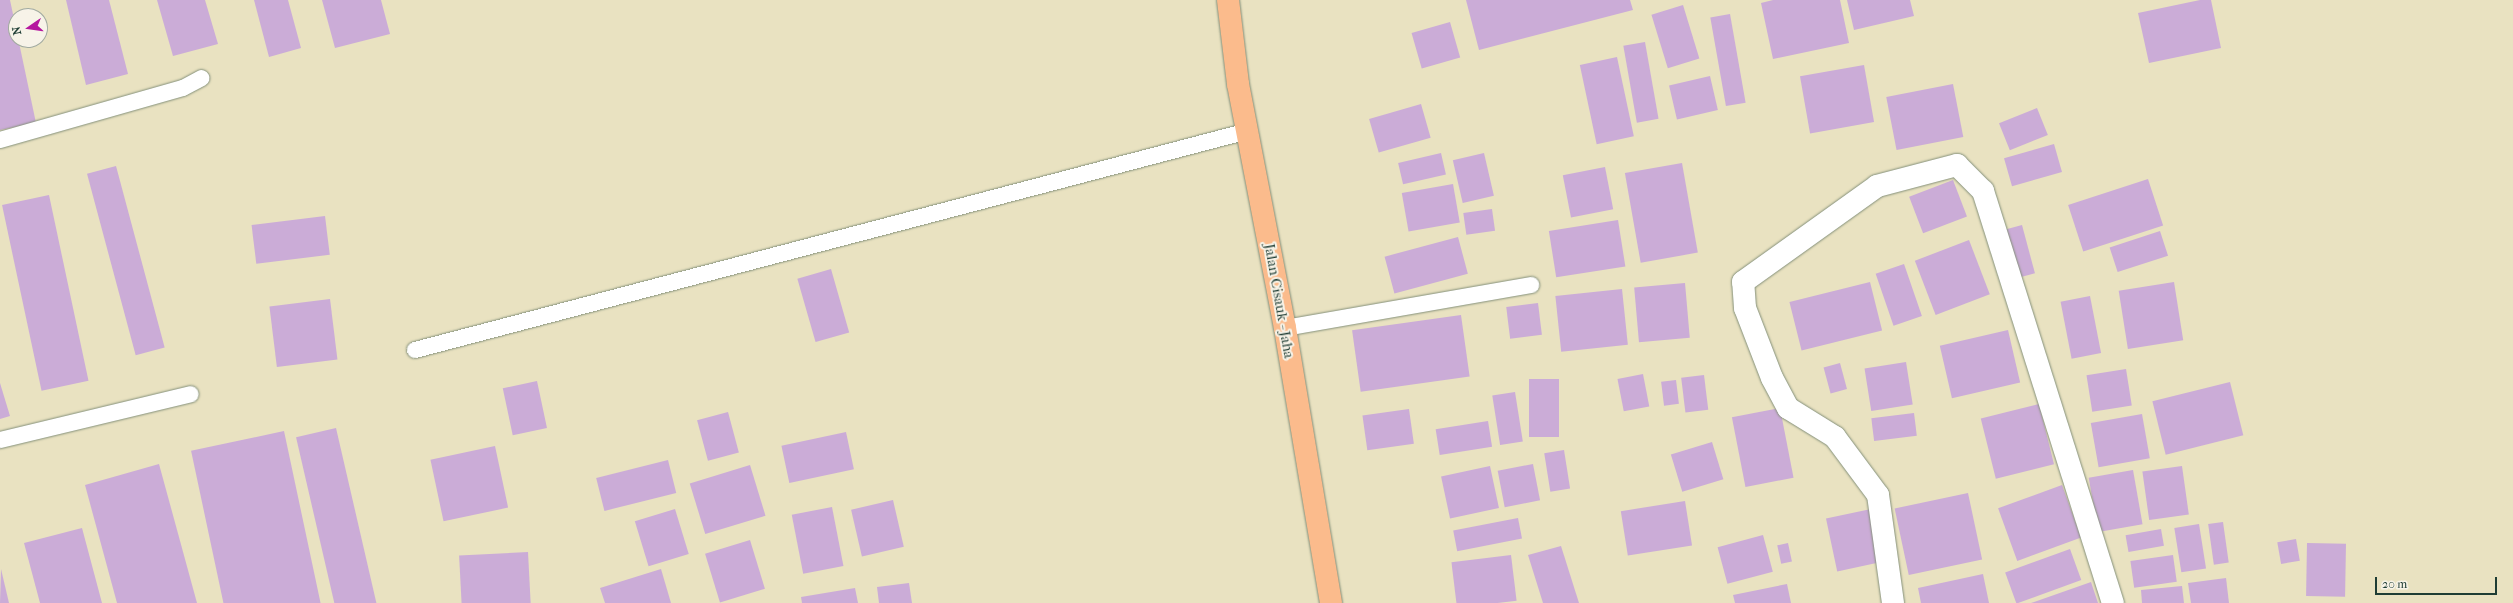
<!DOCTYPE html>
<style>
body{margin:0}
#map{position:relative;width:2513px;height:603px;overflow:hidden;background:#e9e2c1;font-family:"IM FELL French Canon",serif}
div>[style]{position:absolute}
[style*='--x']{left:calc(var(--x)*1px);top:calc(var(--y)*1px);width:calc(var(--w)*1px);rotate:calc(var(--a)*1deg)}
.building>*{inset:0;background:#cbacd7;transform-origin:0 0}
.roads{filter:drop-shadow(0 0 1px #84907a) drop-shadow(0 0 1px #84907a)}
.service>*{height:16px;margin:-8px;padding:0 8px;transform-origin:8px;border-radius:8px;background:#fff}
.minor>*{height:22px;margin:-11px;padding:0 11px;transform-origin:11px;border-radius:11px;background:#fff}
.primary>*{height:22px;margin:-11px;padding:0 11px;transform-origin:11px;border-radius:11px;background:#fbbb8c}
span{translate:-50% -50%;white-space:nowrap;text-align:center;line-height:1.15;-webkit-text-stroke:4px #f7f3e8;paint-order:stroke}
.street-label{font-size:15px;color:#1f3d34}
.north{position:absolute;left:8px;top:8px;width:40px;height:40px;box-sizing:border-box;background:#f7f3e8;border:1px solid #a1aaa0;border-radius:50%;rotate:257deg;font-size:11px;font-weight:700;line-height:16px;text-align:center;color:#1f3d34}
.north::after{content:'';display:block;margin:auto;width:14px;height:18px;background:#b5179e;clip-path:polygon(50% 0,100% 100%,50% 72%,0 100%)}
.scale{position:absolute;left:2375px;top:577px;width:122px;height:18px;box-sizing:border-box;border:2px solid #1f3d34;border-top:0;padding-left:5px;font-size:12px;line-height:14px;white-space:nowrap;color:#1f3d34;-webkit-text-stroke:3px #f7f3e8;paint-order:stroke}
</style>
<div id="map">
<div class="building">
<i style="clip-path:polygon(0 0,10px 0,36px 123px,0 130px)"></i>
<i style="clip-path:polygon(66px 0,109px 0,128px 74px,86px 85px)"></i>
<i style="clip-path:polygon(157px 0,205px 0,218px 44px,173px 56px)"></i>
<i style="clip-path:polygon(254px 0,288px 0,301px 48px,269px 57px)"></i>
<i style="clip-path:polygon(322px 0,381px 0,390px 34px,335px 48px)"></i>
<i style="clip-path:polygon(1466px 0,1630px 0,1633px 10px,1479px 50px)"></i>
<i style="clip-path:polygon(1773px 0,1840px 0,1849px 43px,1773px 59px,1761px 3px)"></i>
<i style="clip-path:polygon(1847px 0,1910px 0,1914px 16px,1854px 30px)"></i>
<i style="clip-path:polygon(2200px 0,2211px 0,2221px 48px,2149px 63px,2138px 13px)"></i>
<i style="left:1683px;top:5px;width:56px;height:33px;rotate:73deg"></i>
<i style="left:1730px;top:14px;width:90px;height:20px;rotate:80deg"></i>
<i style="left:1450px;top:22px;width:37px;height:40px;rotate:74deg"></i>
<i style="left:1645px;top:42px;width:78px;height:22px;rotate:80deg"></i>
<i style="left:1617px;top:57px;width:81px;height:38px;rotate:78deg"></i>
<i style="left:1864px;top:65px;width:58px;height:65px;rotate:80deg"></i>
<i style="left:1710px;top:76px;width:35px;height:42px;rotate:77deg"></i>
<i style="left:1953px;top:84px;width:54px;height:68px;rotate:79deg"></i>
<i style="left:1421px;top:104px;width:35px;height:54px;rotate:74deg"></i>
<i style="left:2037px;top:108px;width:29px;height:41px;rotate:68deg"></i>
<i style="left:2054px;top:144px;width:29px;height:52px;rotate:74deg"></i>
<i style="left:1441px;top:153px;width:22px;height:44px;rotate:77deg"></i>
<i style="left:1484px;top:153px;width:44px;height:32px;rotate:77deg"></i>
<i style="left:1682px;top:163px;width:91px;height:58px;rotate:80deg"></i>
<i style="left:116px;top:166px;width:188px;height:30px;rotate:75deg"></i>
<i style="left:1605px;top:167px;width:43px;height:43px;rotate:79deg"></i>
<i style="left:2148px;top:179px;width:49px;height:84px;rotate:72deg"></i>
<i style="left:1953px;top:180px;width:39px;height:47px;rotate:69deg"></i>
<i style="left:1453px;top:184px;width:39px;height:52px;rotate:80deg"></i>
<i style="left:49px;top:195px;width:190px;height:48px;rotate:78deg"></i>
<i style="left:1492px;top:209px;width:22px;height:29px;rotate:82deg"></i>
<i style="left:325px;top:216px;width:39px;height:74px;rotate:83deg"></i>
<i style="left:1618px;top:220px;width:47px;height:70px;rotate:81deg"></i>
<i style="left:2022px;top:225px;width:50px;height:20px;rotate:75deg"></i>
<i style="left:2160px;top:231px;width:26px;height:53px;rotate:72deg"></i>
<i style="left:1458px;top:237px;width:38px;height:76px;rotate:75deg"></i>
<i style="left:1969px;top:240px;width:58px;height:58px;rotate:69deg"></i>
<i style="left:1904px;top:264px;width:55px;height:30px;rotate:71deg"></i>
<i style="left:831px;top:269px;width:66px;height:35px;rotate:74deg"></i>
<i style="left:1870px;top:282px;width:50px;height:83px;rotate:76deg"></i>
<i style="left:2174px;top:282px;width:59px;height:56px;rotate:81deg"></i>
<i style="left:1685px;top:283px;width:55px;height:51px;rotate:85deg"></i>
<i style="left:1622px;top:289px;width:56px;height:67px;rotate:84deg"></i>
<i style="left:2090px;top:296px;width:58px;height:30px;rotate:79deg"></i>
<i style="left:330px;top:299px;width:61px;height:61px;rotate:83deg"></i>
<i style="left:1538px;top:303px;width:32px;height:32px;rotate:83deg"></i>
<i style="left:1461px;top:315px;width:62px;height:110px;rotate:82deg"></i>
<i style="left:2008px;top:330px;width:54px;height:70px;rotate:77deg"></i>
<i style="left:1906px;top:362px;width:43px;height:42px;rotate:81deg"></i>
<i style="left:1840px;top:363px;width:27px;height:17px;rotate:75deg"></i>
<i style="left:2126px;top:369px;width:37px;height:40px;rotate:81deg"></i>
<i style="left:1643px;top:374px;width:33px;height:26px;rotate:79deg"></i>
<i style="left:1704px;top:375px;width:35px;height:23px;rotate:83deg"></i>
<i style="left:1529px;top:379px;width:30px;height:58px"></i>
<i style="left:1676px;top:380px;width:24px;height:15px;rotate:83deg"></i>
<i style="left:537px;top:381px;width:48px;height:35px;rotate:78deg"></i>
<i style="left:2230px;top:382px;width:55px;height:80px;rotate:76deg"></i>
<i style="clip-path:polygon(0 383px,10px 416px,0 419px)"></i>
<i style="left:1515px;top:392px;width:50px;height:23px;rotate:81deg"></i>
<i style="left:2039px;top:404px;width:62px;height:60px;rotate:76deg"></i>
<i style="left:1780px;top:408px;width:71px;height:49px;rotate:79deg"></i>
<i style="left:1409px;top:409px;width:35px;height:47px;rotate:82deg"></i>
<i style="left:728px;top:412px;width:42px;height:32px;rotate:75deg"></i>
<i style="left:1914px;top:413px;width:23px;height:43px;rotate:83deg"></i>
<i style="left:2142px;top:414px;width:45px;height:52px;rotate:80deg"></i>
<i style="left:1488px;top:421px;width:26px;height:53px;rotate:81deg"></i>
<i style="left:336px;top:428px;width:180px;height:41px;rotate:77deg"></i>
<i style="left:284px;top:431px;width:176px;height:95px;rotate:78deg"></i>
<i style="left:846px;top:432px;width:38px;height:66px;rotate:78deg"></i>
<i style="left:1712px;top:442px;width:39px;height:43px;rotate:73deg"></i>
<i style="left:495px;top:446px;width:63px;height:66px;rotate:78deg"></i>
<i style="left:1564px;top:450px;width:39px;height:20px;rotate:81deg"></i>
<i style="left:668px;top:460px;width:34px;height:74px;rotate:76deg"></i>
<i style="clip-path:polygon(159px 464px,197px 603px,117px 603px,85px 485px)"></i>
<i style="left:1533px;top:464px;width:37px;height:36px;rotate:79deg"></i>
<i style="left:750px;top:465px;width:53px;height:63px;rotate:73deg"></i>
<i style="left:1490px;top:466px;width:43px;height:50px;rotate:78deg"></i>
<i style="left:2182px;top:466px;width:49px;height:40px;rotate:82deg"></i>
<i style="left:2133px;top:470px;width:55px;height:45px;rotate:80deg"></i>
<i style="left:2062px;top:485px;width:56px;height:68px;rotate:70deg"></i>
<i style="left:1968px;top:493px;width:68px;height:75px;rotate:78deg"></i>
<i style="left:893px;top:500px;width:48px;height:43px;rotate:77deg"></i>
<i style="left:1685px;top:501px;width:45px;height:65px;rotate:81deg"></i>
<i style="left:832px;top:507px;width:60px;height:41px;rotate:79deg"></i>
<i style="left:675px;top:509px;width:47px;height:42px;rotate:73deg"></i>
<i style="left:1871px;top:509px;width:54px;height:46px;rotate:78deg"></i>
<i style="left:1518px;top:518px;width:21px;height:66px;rotate:79deg"></i>
<i style="left:2223px;top:522px;width:41px;height:15px;rotate:82deg"></i>
<i style="left:2199px;top:524px;width:45px;height:25px;rotate:81deg"></i>
<i style="clip-path:polygon(82px 528px,102px 603px,40px 603px,24px 543px)"></i>
<i style="left:2161px;top:529px;width:17px;height:36px;rotate:80deg"></i>
<i style="left:1763px;top:535px;width:38px;height:47px;rotate:75deg"></i>
<i style="left:2296px;top:539px;width:22px;height:19px;rotate:80deg"></i>
<i style="left:750px;top:540px;width:51px;height:47px;rotate:73deg"></i>
<i style="left:1788px;top:543px;width:19px;height:11px;rotate:78deg"></i>
<i style="left:2307px;top:543px;width:39px;height:53px;rotate:1deg"></i>
<i style="clip-path:polygon(1561px 546px,1579px 603px,1543px 603px,1528px 555px)"></i>
<i style="left:2070px;top:549px;width:33px;height:69px;rotate:70deg"></i>
<i style="left:528px;top:552px;width:51px;height:69px;rotate:87deg"></i>
<i style="left:1511px;top:555px;width:46px;height:60px;rotate:83deg"></i>
<i style="left:2173px;top:555px;width:27px;height:43px;rotate:82deg"></i>
<i style="clip-path:polygon(1px 569px,9px 603px,0 603px)"></i>
<i style="clip-path:polygon(661px 569px,671px 603px,605px 603px,600px 588px)"></i>
<i style="clip-path:polygon(1983px 574px,1989px 603px,1921px 603px,1918px 588px)"></i>
<i style="clip-path:polygon(2226px 578px,2229px 603px,2191px 603px,2188px 583px)"></i>
<i style="clip-path:polygon(2091px 582px,2098px 603px,2031px 603px)"></i>
<i style="clip-path:polygon(909px 583px,912px 603px,879px 603px,877px 587px)"></i>
<i style="clip-path:polygon(1787px 584px,1791px 603px,1735px 603px,1733px 595px)"></i>
<i style="clip-path:polygon(2182px 586px,2184px 603px,2142px 603px,2141px 590px)"></i>
<i style="clip-path:polygon(855px 588px,858px 603px,802px 603px,801px 597px)"></i>
</div>
<div class="roads">
<div class="service">
<i style="--x:0;--y:140;--w:190;--a:-15.9"></i>
<i style="--x:183;--y:88;--w:21;--a:-28"></i>
<i style="--x:1285;--y:328;--w:250;--a:-9.9"></i>
<i style="--x:415;--y:350;--w:861;--a:-14.73"></i>
<i style="--x:0;--y:440;--w:196;--a:-13.5"></i>
</div>
<div class="minor">
<i style="--x:1893;--y:603;--w:109;--a:-97.9"></i>
<i style="--x:1878;--y:495;--w:72;--a:-126.6"></i>
<i style="--x:1835;--y:437;--w:55;--a:-148.3"></i>
<i style="--x:1788;--y:408;--w:34;--a:-118"></i>
<i style="--x:1772;--y:378;--w:75;--a:-111.1"></i>
<i style="--x:1745;--y:308;--w:26;--a:-94"></i>
<i style="--x:1743;--y:282;--w:165;--a:-35.6"></i>
<i style="--x:1877;--y:186;--w:83;--a:-14.7"></i>
<i style="--x:1957;--y:165;--w:37;--a:45"></i>
<i style="--x:1983;--y:191;--w:432;--a:72.5"></i>
</div>
<div class="primary">
<i style="--x:1228;--y:0;--w:85;--a:83.2"></i>
<i style="--x:1238;--y:84;--w:248;--a:79.1"></i>
<i style="--x:1285;--y:328;--w:279;--a:80.5"></i>
</div>
</div>
<div class="street-label">
<span style="left:1279px;top:301px;rotate:80deg">Jalan Cisauk - Jaha</span>
</div>
<div class="north">N</div>
<div class="scale">20 m</div>
</div>
